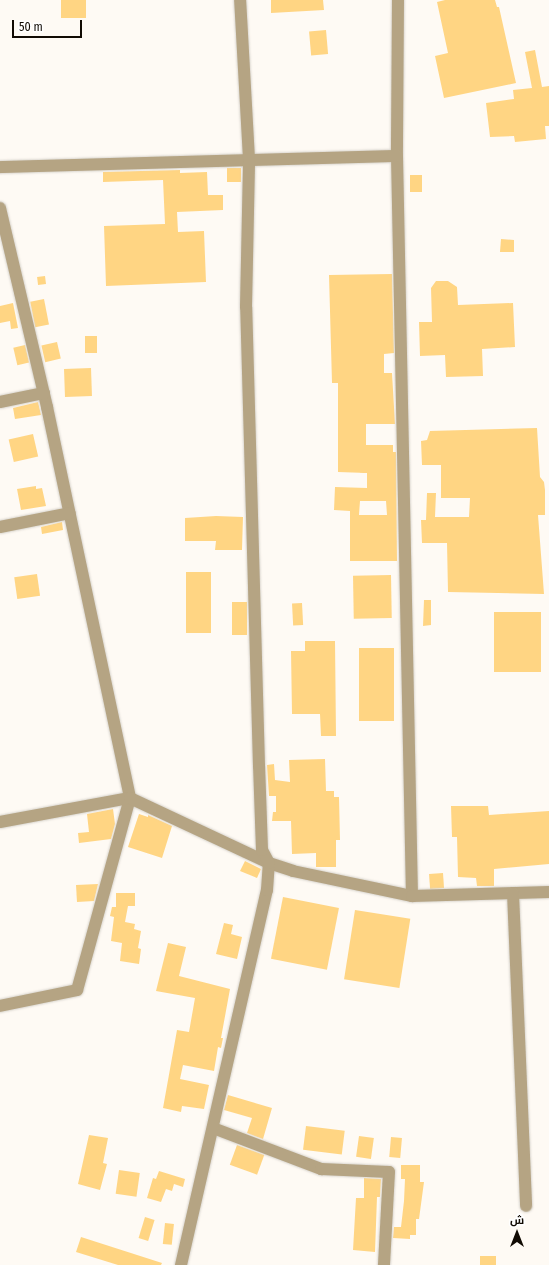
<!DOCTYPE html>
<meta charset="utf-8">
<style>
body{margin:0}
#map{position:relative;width:549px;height:1265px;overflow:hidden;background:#fefaf4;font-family:"Fira Sans Condensed",Cairo,sans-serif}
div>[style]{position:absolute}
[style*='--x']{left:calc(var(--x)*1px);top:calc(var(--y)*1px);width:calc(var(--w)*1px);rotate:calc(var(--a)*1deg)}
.building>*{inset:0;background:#ffd583;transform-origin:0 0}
.roads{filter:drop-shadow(0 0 1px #d8d4cd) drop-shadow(0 0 1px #d8d4cd)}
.minor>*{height:12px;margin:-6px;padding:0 6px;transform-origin:6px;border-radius:6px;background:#b5a483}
span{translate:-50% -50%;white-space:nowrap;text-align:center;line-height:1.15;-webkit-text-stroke:3px #fff;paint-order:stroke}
.north{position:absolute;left:497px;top:1213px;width:40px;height:40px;-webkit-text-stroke:3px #fff;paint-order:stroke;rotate:0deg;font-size:11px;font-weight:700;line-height:16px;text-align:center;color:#110b03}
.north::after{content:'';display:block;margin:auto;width:14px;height:18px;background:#110b03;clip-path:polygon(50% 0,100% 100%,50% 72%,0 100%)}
.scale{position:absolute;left:12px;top:20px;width:70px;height:18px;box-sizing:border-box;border:2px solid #110b03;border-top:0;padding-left:5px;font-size:12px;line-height:14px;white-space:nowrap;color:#110b03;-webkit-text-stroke:3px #fff;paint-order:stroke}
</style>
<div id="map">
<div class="building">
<i style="left:61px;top:0;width:25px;height:18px"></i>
<i style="clip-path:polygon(271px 0,323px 0,324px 10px,271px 13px)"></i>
<i style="clip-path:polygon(445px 0,495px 0,497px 7px,499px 7px,516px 83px,444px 98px,435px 56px,448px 53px,437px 2px)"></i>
<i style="left:326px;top:30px;width:24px;height:17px;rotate:85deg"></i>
<i style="clip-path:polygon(535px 50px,542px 87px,549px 86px,549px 126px,545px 126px,546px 139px,515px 142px,514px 136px,490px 137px,486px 103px,514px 99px,513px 90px,532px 88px,525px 52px)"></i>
<i style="left:227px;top:168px;width:14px;height:14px"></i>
<i style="clip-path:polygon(180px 170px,180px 173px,207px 172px,208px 195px,223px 195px,223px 210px,177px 212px,178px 232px,204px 231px,206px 282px,106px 286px,104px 226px,165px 224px,163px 180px,103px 182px,103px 172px)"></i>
<i style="left:410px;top:175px;width:12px;height:17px"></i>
<i style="clip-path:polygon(501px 239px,514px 240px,514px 252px,500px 252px)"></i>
<i style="clip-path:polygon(evenodd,392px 274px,394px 353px,384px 354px,384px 373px,392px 373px,395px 424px,366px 424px,366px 445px,393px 445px,393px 452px,396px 452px,397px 561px,350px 561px,350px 511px,334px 510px,335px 487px,367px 488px,367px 473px,338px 472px,338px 383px,332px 383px,329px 275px,392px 274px,360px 501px,386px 501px,387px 515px,359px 515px,360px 501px)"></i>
<i style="left:45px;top:276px;width:8px;height:8px;rotate:83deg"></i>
<i style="clip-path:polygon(436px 281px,448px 281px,457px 287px,458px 305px,513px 303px,515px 347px,482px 349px,483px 376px,446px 377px,445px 355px,420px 356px,419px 322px,432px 322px,431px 288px)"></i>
<i style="left:44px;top:299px;width:26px;height:14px;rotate:79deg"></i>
<i style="clip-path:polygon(13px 303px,18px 328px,11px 329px,10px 321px,0 323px,0 306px)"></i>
<i style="left:85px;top:336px;width:12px;height:17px"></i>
<i style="left:57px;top:342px;width:17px;height:16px;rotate:77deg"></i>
<i style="left:25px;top:345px;width:18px;height:12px;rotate:77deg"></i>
<i style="left:91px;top:368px;width:28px;height:27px;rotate:88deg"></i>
<i style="clip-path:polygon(38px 402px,41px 415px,15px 419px,13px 408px)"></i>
<i style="clip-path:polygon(537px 428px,540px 477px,544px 482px,545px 490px,545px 515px,538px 515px,544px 594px,448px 592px,447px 543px,422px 543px,421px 520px,426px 520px,427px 493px,436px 493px,435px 517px,469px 517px,470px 498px,441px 498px,441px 465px,422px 465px,421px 441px,427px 440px,430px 431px)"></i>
<i style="left:33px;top:434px;width:23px;height:25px;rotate:77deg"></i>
<i style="clip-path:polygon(36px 486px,36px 489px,42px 488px,46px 506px,21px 510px,17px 489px)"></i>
<i style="clip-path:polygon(216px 516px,243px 517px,242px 550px,215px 550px,216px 541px,185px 541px,185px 518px)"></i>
<i style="clip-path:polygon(62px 522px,63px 530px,42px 534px,41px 527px)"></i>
<i style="left:186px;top:572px;width:25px;height:61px"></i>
<i style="left:37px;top:574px;width:22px;height:23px;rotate:82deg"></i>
<i style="left:391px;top:575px;width:43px;height:38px;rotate:89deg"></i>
<i style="clip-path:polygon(424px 600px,431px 600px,431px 625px,423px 626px)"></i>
<i style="left:232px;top:602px;width:15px;height:33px"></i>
<i style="left:302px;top:603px;width:22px;height:10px;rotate:87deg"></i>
<i style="left:494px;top:612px;width:47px;height:60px"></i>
<i style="clip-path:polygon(305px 641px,335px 641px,336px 736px,321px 736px,320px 714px,292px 714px,291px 651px,305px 651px)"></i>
<i style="left:359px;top:648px;width:35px;height:73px"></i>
<i style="clip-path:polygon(325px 759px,326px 791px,334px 791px,334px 797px,339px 797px,340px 840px,336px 840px,336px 867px,316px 867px,316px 853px,292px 854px,291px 821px,272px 821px,273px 812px,276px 812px,276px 796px,269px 796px,267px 765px,274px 764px,275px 780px,290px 782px,289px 760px)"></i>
<i style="clip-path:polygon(451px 806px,488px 806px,489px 815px,549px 811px,549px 864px,494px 869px,494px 886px,477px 886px,476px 878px,458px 877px,457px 837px,452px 837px)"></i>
<i style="clip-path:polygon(113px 809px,115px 824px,111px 839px,79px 843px,78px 833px,89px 832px,87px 814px)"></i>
<i style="clip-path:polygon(139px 814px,148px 817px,148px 815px,172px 826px,162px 858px,128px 847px)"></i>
<i style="clip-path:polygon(245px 861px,261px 869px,257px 878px,240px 871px)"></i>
<i style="left:443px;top:873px;width:15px;height:14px;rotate:86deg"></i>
<i style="clip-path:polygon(98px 884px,94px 901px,77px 902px,76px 885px)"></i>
<i style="clip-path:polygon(116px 893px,135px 893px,135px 906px,128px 906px,125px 922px,135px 924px,134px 929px,141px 931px,138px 948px,141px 949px,139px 964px,120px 961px,122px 943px,111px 941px,114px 917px,110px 916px,112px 907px,116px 907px)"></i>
<i style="left:283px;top:897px;width:57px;height:63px;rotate:11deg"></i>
<i style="left:355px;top:910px;width:56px;height:70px;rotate:9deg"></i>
<i style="clip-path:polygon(224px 923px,233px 925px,231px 934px,242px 937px,237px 959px,216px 954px)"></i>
<i style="clip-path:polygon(168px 943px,186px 947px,179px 976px,230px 989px,221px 1038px,223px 1038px,221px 1048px,218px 1047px,214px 1071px,183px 1065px,180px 1079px,209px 1085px,204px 1109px,182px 1106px,181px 1112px,163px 1108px,177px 1030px,189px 1032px,195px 998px,156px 991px)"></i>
<i style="clip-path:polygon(228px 1095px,272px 1108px,263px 1139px,247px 1133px,252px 1118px,224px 1110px)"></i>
<i style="left:306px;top:1126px;width:39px;height:24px;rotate:7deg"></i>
<i style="clip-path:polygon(89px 1135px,108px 1138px,103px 1163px,107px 1164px,100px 1190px,78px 1184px)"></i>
<i style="left:359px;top:1136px;width:15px;height:21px;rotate:8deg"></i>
<i style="left:391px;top:1137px;width:11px;height:20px;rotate:5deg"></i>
<i style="left:237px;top:1145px;width:29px;height:21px;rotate:20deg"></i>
<i style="clip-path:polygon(401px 1165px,420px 1165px,420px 1182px,424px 1182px,419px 1219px,416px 1219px,416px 1235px,410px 1235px,410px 1239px,393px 1238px,394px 1227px,401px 1227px,404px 1201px,405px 1179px,401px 1179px)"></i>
<i style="left:119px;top:1170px;width:21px;height:24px;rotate:8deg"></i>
<i style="clip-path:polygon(159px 1171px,185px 1179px,183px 1187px,174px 1184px,172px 1191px,166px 1189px,161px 1202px,147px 1198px,153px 1178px,156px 1179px)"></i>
<i style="clip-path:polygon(364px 1178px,381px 1179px,380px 1197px,377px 1197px,375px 1252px,353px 1250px,356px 1198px,364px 1198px)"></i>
<i style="left:145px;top:1217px;width:10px;height:22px;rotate:17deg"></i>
<i style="left:165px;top:1223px;width:9px;height:21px;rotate:6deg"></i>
<i style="clip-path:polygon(81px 1237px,162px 1263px,161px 1265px,118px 1265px,76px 1252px)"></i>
<i style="left:480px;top:1256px;width:16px;height:9px"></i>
</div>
<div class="roads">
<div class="minor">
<i style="--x:398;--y:0;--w:156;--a:90.4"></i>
<i style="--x:397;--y:156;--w:740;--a:88.84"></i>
<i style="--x:0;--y:167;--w:397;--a:-1.6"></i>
<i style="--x:0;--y:208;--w:204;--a:76.7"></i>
<i style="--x:47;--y:407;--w:400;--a:78"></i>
<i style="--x:130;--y:798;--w:199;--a:105.4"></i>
<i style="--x:77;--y:990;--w:79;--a:168.3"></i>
<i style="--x:0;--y:402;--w:45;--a:-11.6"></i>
<i style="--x:0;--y:527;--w:71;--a:-11.3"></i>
<i style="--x:0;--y:822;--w:132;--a:-10.5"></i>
<i style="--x:130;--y:798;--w:153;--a:25.1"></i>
<i style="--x:269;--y:863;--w:25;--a:18"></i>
<i style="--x:293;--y:871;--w:122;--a:11.9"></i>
<i style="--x:412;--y:896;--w:137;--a:-1.7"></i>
<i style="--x:513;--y:893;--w:313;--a:87.6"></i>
<i style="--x:213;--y:1128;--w:116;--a:20.8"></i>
<i style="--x:321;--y:1169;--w:68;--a:2.5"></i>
<i style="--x:389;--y:1172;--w:93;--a:93.1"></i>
<i style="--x:181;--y:1265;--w:385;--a:-77.1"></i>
<i style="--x:267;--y:890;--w:27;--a:-86"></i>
<i style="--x:269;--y:863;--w:15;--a:-118"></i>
<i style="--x:262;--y:850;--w:84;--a:-92"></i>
<i style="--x:259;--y:766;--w:459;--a:-91.6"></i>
<i style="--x:246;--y:307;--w:148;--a:-88.8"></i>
<i style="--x:249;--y:159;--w:159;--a:-93.2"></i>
</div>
</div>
<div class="north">ش</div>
<div class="scale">50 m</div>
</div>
